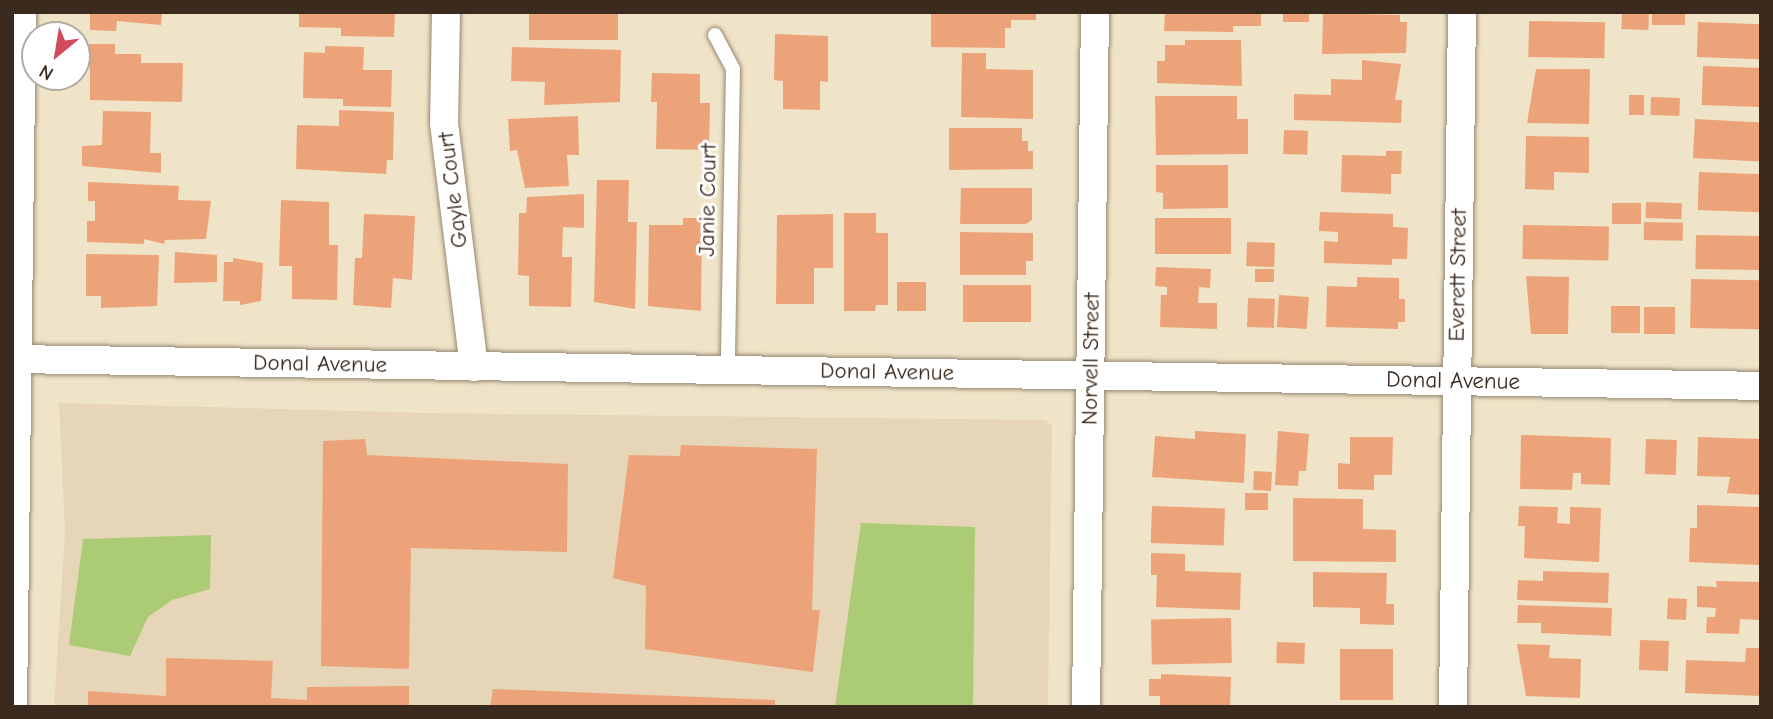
<!DOCTYPE html>
<style>
body{margin:0}
#map{position:relative;width:1773px;height:719px;overflow:hidden;background:#f0e4c8;font-family:"Comic Neue",sans-serif}
div>[style]{position:absolute}
[style*='--x']{left:calc(var(--x)*1px);top:calc(var(--y)*1px);width:calc(var(--w)*1px);rotate:calc(var(--a)*1deg)}
.built>*{inset:0;background:#e6d6b7}
.green>*{inset:0;background:#abcc74}
.building>*{inset:0;background:#eda379;transform-origin:0 0}
.roads{filter:drop-shadow(0 0 2px #968773) drop-shadow(0 0 2px #968773)}
.service>*{height:14px;margin:-7px;padding:0 7px;transform-origin:7px;border-radius:7px;background:#fff}
.minor>*{height:28px;margin:-14px;padding:0 14px;transform-origin:14px;border-radius:14px;background:#fff}
span{translate:-50% -50%;white-space:nowrap;text-align:center;line-height:1.15;-webkit-text-stroke:6px #fff;paint-order:stroke}
.street-label{font-size:23px;color:#3b2a1e}
.frame{position:absolute;inset:0;border:14px solid #3b2a1e;pointer-events:none}
.north{position:absolute;left:21px;top:21px;width:70px;height:70px;box-sizing:border-box;background:#fff;border:2px solid #b1aaa5;border-radius:50%;rotate:210deg;font-size:19px;font-weight:700;line-height:28px;text-align:center;color:#3b2a1e}
.north::after{content:'';display:block;margin:auto;width:24px;height:32px;background:#d1495b;clip-path:polygon(50% 0,100% 100%,50% 72%,0 100%)}
</style>
<div id="map">
<div class="built">
<i style="clip-path:polygon(59px 403px,427px 413px,1045px 420px,1052px 425px,1048px 707px,54px 707px,65px 530px)"></i>
</div>
<div class="green">
<i style="clip-path:polygon(861px 523px,975px 527px,973px 707px,835px 707px)"></i>
<i style="clip-path:polygon(211px 535px,210px 589px,172px 600px,148px 617px,130px 656px,69px 645px,83px 539px)"></i>
</div>
<div class="building">
<i style="clip-path:polygon(90px 12px,162px 12px,161px 25px,117px 21px,116px 31px,90px 30px)"></i>
<i style="clip-path:polygon(299px 12px,395px 12px,394px 37px,341px 36px,341px 28px,299px 27px)"></i>
<i style="left:529px;top:12px;width:89px;height:28px"></i>
<i style="clip-path:polygon(931px 12px,1036px 12px,1036px 20px,1011px 20px,1011px 28px,1005px 28px,1005px 48px,931px 47px)"></i>
<i style="clip-path:polygon(1165px 12px,1261px 12px,1261px 26px,1233px 26px,1233px 32px,1164px 31px)"></i>
<i style="left:1283px;top:12px;width:26px;height:10px"></i>
<i style="left:1622px;top:12px;width:27px;height:17px;rotate:2deg"></i>
<i style="left:1652px;top:12px;width:33px;height:13px"></i>
<i style="clip-path:polygon(1323px 13px,1400px 15px,1400px 22px,1407px 22px,1406px 53px,1322px 54px)"></i>
<i style="left:1529px;top:21px;width:76px;height:36px;rotate:1deg"></i>
<i style="left:1698px;top:22px;width:63px;height:35px;rotate:2deg"></i>
<i style="clip-path:polygon(775px 34px,828px 36px,828px 82px,820px 81px,820px 110px,783px 109px,783px 81px,774px 80px)"></i>
<i style="clip-path:polygon(1185px 40px,1241px 40px,1242px 86px,1157px 83px,1157px 61px,1165px 61px,1165px 45px,1185px 45px)"></i>
<i style="clip-path:polygon(83px 44px,115px 44px,115px 54px,141px 54px,141px 63px,183px 63px,182px 102px,90px 100px,90px 67px,83px 66px)"></i>
<i style="clip-path:polygon(325px 46px,364px 47px,363px 70px,392px 70px,391px 107px,343px 106px,343px 99px,303px 98px,304px 52px,325px 53px)"></i>
<i style="clip-path:polygon(512px 47px,621px 50px,620px 102px,544px 105px,545px 82px,511px 81px)"></i>
<i style="clip-path:polygon(962px 53px,986px 53px,986px 69px,1033px 70px,1033px 119px,961px 117px)"></i>
<i style="clip-path:polygon(1362px 60px,1401px 64px,1395px 100px,1402px 100px,1401px 123px,1294px 120px,1294px 94px,1331px 95px,1331px 79px,1362px 80px)"></i>
<i style="left:1703px;top:66px;width:58px;height:39px;rotate:2deg"></i>
<i style="clip-path:polygon(1536px 69px,1590px 69px,1589px 124px,1527px 123px)"></i>
<i style="clip-path:polygon(652px 73px,700px 74px,700px 103px,710px 103px,709px 150px,656px 149px,657px 102px,651px 102px)"></i>
<i style="left:1629px;top:95px;width:15px;height:20px"></i>
<i style="clip-path:polygon(1155px 96px,1237px 96px,1237px 119px,1248px 119px,1248px 154px,1156px 155px)"></i>
<i style="left:1651px;top:97px;width:29px;height:18px;rotate:2deg"></i>
<i style="clip-path:polygon(339px 110px,394px 112px,393px 160px,387px 160px,386px 174px,296px 169px,297px 125px,339px 126px)"></i>
<i style="clip-path:polygon(103px 111px,151px 112px,150px 153px,161px 153px,161px 173px,82px 166px,82px 146px,102px 145px)"></i>
<i style="clip-path:polygon(578px 116px,579px 155px,567px 155px,569px 186px,525px 188px,517px 150px,510px 151px,508px 119px)"></i>
<i style="left:1695px;top:119px;width:66px;height:39px;rotate:3deg"></i>
<i style="clip-path:polygon(949px 128px,1022px 128px,1022px 141px,1028px 141px,1028px 151px,1033px 151px,1033px 169px,949px 170px)"></i>
<i style="left:1284px;top:130px;width:24px;height:24px;rotate:2deg"></i>
<i style="clip-path:polygon(1526px 136px,1589px 137px,1589px 173px,1554px 172px,1554px 190px,1525px 189px)"></i>
<i style="clip-path:polygon(1386px 151px,1402px 151px,1401px 174px,1391px 174px,1391px 194px,1341px 192px,1342px 155px,1386px 156px)"></i>
<i style="clip-path:polygon(1156px 165px,1228px 165px,1228px 208px,1163px 209px,1163px 193px,1156px 192px)"></i>
<i style="left:1699px;top:172px;width:62px;height:38px;rotate:2deg"></i>
<i style="clip-path:polygon(597px 180px,629px 180px,628px 222px,637px 222px,635px 309px,594px 302px)"></i>
<i style="clip-path:polygon(88px 182px,179px 186px,178px 200px,211px 201px,206px 239px,165px 240px,164px 244px,144px 239px,144px 244px,87px 242px,87px 221px,95px 221px,95px 201px,88px 201px)"></i>
<i style="clip-path:polygon(961px 188px,1032px 188px,1032px 220px,1026px 224px,960px 224px)"></i>
<i style="clip-path:polygon(584px 194px,584px 228px,563px 227px,562px 257px,572px 257px,571px 307px,529px 306px,529px 276px,518px 275px,519px 213px,526px 213px,527px 197px)"></i>
<i style="clip-path:polygon(281px 200px,329px 202px,329px 245px,338px 245px,337px 300px,292px 299px,292px 266px,279px 266px)"></i>
<i style="left:1646px;top:202px;width:36px;height:16px;rotate:2deg"></i>
<i style="left:1612px;top:203px;width:29px;height:21px"></i>
<i style="clip-path:polygon(1320px 212px,1393px 214px,1393px 227px,1408px 228px,1407px 259px,1392px 259px,1392px 265px,1324px 263px,1324px 241px,1338px 242px,1338px 232px,1319px 231px)"></i>
<i style="clip-path:polygon(844px 213px,876px 213px,876px 233px,888px 233px,888px 305px,876px 305px,875px 311px,844px 311px)"></i>
<i style="clip-path:polygon(364px 214px,415px 216px,412px 280px,393px 278px,391px 308px,353px 305px,355px 258px,362px 258px)"></i>
<i style="clip-path:polygon(833px 214px,833px 268px,814px 268px,814px 304px,776px 304px,777px 215px)"></i>
<i style="clip-path:polygon(683px 218px,702px 218px,701px 311px,648px 306px,649px 225px,683px 225px)"></i>
<i style="left:1155px;top:218px;width:76px;height:36px"></i>
<i style="left:1644px;top:222px;width:39px;height:18px;rotate:1deg"></i>
<i style="left:1523px;top:225px;width:86px;height:34px;rotate:1deg"></i>
<i style="clip-path:polygon(960px 232px,1033px 233px,1033px 261px,1026px 261px,1026px 275px,960px 275px)"></i>
<i style="left:1696px;top:235px;width:64px;height:34px;rotate:1deg"></i>
<i style="left:1247px;top:242px;width:28px;height:24px;rotate:2deg"></i>
<i style="clip-path:polygon(175px 252px,217px 255px,217px 282px,174px 283px)"></i>
<i style="clip-path:polygon(86px 254px,159px 255px,157px 306px,101px 308px,101px 296px,86px 296px)"></i>
<i style="clip-path:polygon(233px 258px,263px 263px,261px 301px,240px 305px,240px 301px,223px 301px,224px 262px,233px 262px)"></i>
<i style="clip-path:polygon(1156px 267px,1211px 269px,1210px 288px,1199px 287px,1198px 303px,1217px 303px,1217px 329px,1160px 327px,1161px 295px,1167px 295px,1167px 287px,1155px 286px)"></i>
<i style="left:1255px;top:269px;width:19px;height:13px"></i>
<i style="clip-path:polygon(1526px 276px,1569px 277px,1568px 334px,1531px 334px)"></i>
<i style="clip-path:polygon(1357px 277px,1399px 278px,1399px 299px,1405px 299px,1405px 322px,1398px 322px,1398px 329px,1326px 327px,1327px 286px,1357px 287px)"></i>
<i style="left:1691px;top:279px;width:70px;height:49px;rotate:1deg"></i>
<i style="left:897px;top:282px;width:29px;height:29px"></i>
<i style="left:963px;top:285px;width:68px;height:37px"></i>
<i style="left:1279px;top:295px;width:30px;height:32px;rotate:4deg"></i>
<i style="left:1248px;top:298px;width:27px;height:29px;rotate:2deg"></i>
<i style="left:1611px;top:306px;width:29px;height:27px"></i>
<i style="left:1644px;top:307px;width:31px;height:27px"></i>
<i style="clip-path:polygon(1195px 431px,1246px 434px,1244px 483px,1152px 477px,1155px 436px,1195px 439px)"></i>
<i style="clip-path:polygon(1278px 431px,1309px 434px,1306px 471px,1299px 471px,1298px 486px,1275px 485px)"></i>
<i style="clip-path:polygon(1521px 435px,1611px 438px,1610px 485px,1581px 484px,1581px 473px,1573px 473px,1572px 490px,1520px 489px)"></i>
<i style="clip-path:polygon(1350px 437px,1393px 437px,1392px 475px,1374px 475px,1374px 490px,1338px 489px,1338px 463px,1350px 464px)"></i>
<i style="clip-path:polygon(1698px 437px,1761px 439px,1761px 495px,1727px 493px,1730px 477px,1697px 476px)"></i>
<i style="clip-path:polygon(365px 439px,367px 455px,568px 464px,567px 552px,411px 548px,409px 669px,321px 666px,323px 441px)"></i>
<i style="left:1646px;top:439px;width:31px;height:35px;rotate:2deg"></i>
<i style="clip-path:polygon(681px 445px,817px 449px,812px 610px,820px 610px,813px 672px,645px 649px,646px 586px,613px 578px,629px 455px,680px 456px)"></i>
<i style="left:1254px;top:471px;width:18px;height:19px;rotate:3deg"></i>
<i style="left:1245px;top:493px;width:23px;height:17px"></i>
<i style="clip-path:polygon(1293px 498px,1363px 499px,1363px 529px,1396px 530px,1396px 562px,1293px 561px)"></i>
<i style="clip-path:polygon(1697px 505px,1761px 507px,1760px 565px,1689px 562px,1690px 528px,1697px 528px)"></i>
<i style="left:1152px;top:506px;width:73px;height:37px;rotate:2deg"></i>
<i style="clip-path:polygon(1519px 506px,1558px 507px,1557px 523px,1570px 524px,1570px 507px,1601px 508px,1599px 562px,1524px 558px,1525px 526px,1518px 526px)"></i>
<i style="clip-path:polygon(1151px 553px,1185px 554px,1185px 571px,1241px 573px,1240px 610px,1156px 607px,1157px 575px,1151px 575px)"></i>
<i style="clip-path:polygon(1543px 571px,1609px 573px,1608px 603px,1517px 600px,1518px 580px,1543px 581px)"></i>
<i style="clip-path:polygon(1313px 572px,1387px 573px,1386px 604px,1394px 604px,1394px 625px,1360px 624px,1360px 608px,1313px 607px)"></i>
<i style="clip-path:polygon(1716px 581px,1760px 582px,1759px 620px,1740px 619px,1739px 634px,1706px 633px,1707px 617px,1715px 617px,1716px 608px,1697px 607px,1697px 586px,1717px 587px)"></i>
<i style="left:1668px;top:598px;width:19px;height:21px;rotate:3deg"></i>
<i style="clip-path:polygon(1518px 605px,1612px 608px,1611px 636px,1541px 633px,1541px 623px,1517px 623px)"></i>
<i style="left:1231px;top:618px;width:45px;height:80px;rotate:89deg"></i>
<i style="left:1640px;top:640px;width:29px;height:30px;rotate:2deg"></i>
<i style="left:1277px;top:642px;width:28px;height:21px;rotate:2deg"></i>
<i style="clip-path:polygon(1517px 644px,1550px 645px,1549px 658px,1581px 659px,1580px 698px,1526px 696px)"></i>
<i style="clip-path:polygon(1746px 648px,1761px 648px,1761px 696px,1685px 693px,1686px 660px,1745px 662px)"></i>
<i style="left:1340px;top:649px;width:53px;height:51px"></i>
<i style="clip-path:polygon(166px 658px,273px 661px,271px 698px,307px 700px,307px 687px,409px 686px,409px 707px,88px 707px,88px 691px,166px 696px)"></i>
<i style="clip-path:polygon(1161px 674px,1231px 677px,1230px 707px,1160px 707px,1160px 696px,1149px 696px,1149px 679px,1161px 679px)"></i>
<i style="clip-path:polygon(493px 689px,775px 700px,775px 707px,490px 707px)"></i>
</div>
<div class="roads">
<div class="service">
<i style="--x:715;--y:35;--w:38;--a:62"></i>
<i style="--x:733;--y:69;--w:300;--a:91"></i>
</div>
<div class="minor">
<i style="--x:446;--y:12;--w:111;--a:91"></i>
<i style="--x:444;--y:123;--w:246;--a:83"></i>
<i style="--x:12;--y:359;--w:1749;--a:0.88"></i>
<i style="--x:13;--y:707;--w:695;--a:-89.26"></i>
<i style="--x:1086;--y:707;--w:695;--a:-89.26"></i>
<i style="--x:1453;--y:707;--w:695;--a:-89.26"></i>
</div>
</div>
<div class="street-label">
<span style="left:453px;top:190px;rotate:-97deg">Gayle Court</span>
<span style="left:708px;top:200px;rotate:-89deg">Janie Court</span>
<span style="left:1458px;top:275px;rotate:-89deg">Everett Street</span>
<span style="left:1091px;top:359px;rotate:-89deg">Norvell Street</span>
<span style="left:320px;top:364px;rotate:1deg">Donal Avenue</span>
<span style="left:887px;top:372px;rotate:1deg">Donal Avenue</span>
<span style="left:1453px;top:381px;rotate:1deg">Donal Avenue</span>
</div>
<div class="frame"></div>
<div class="north">N</div>
</div>
